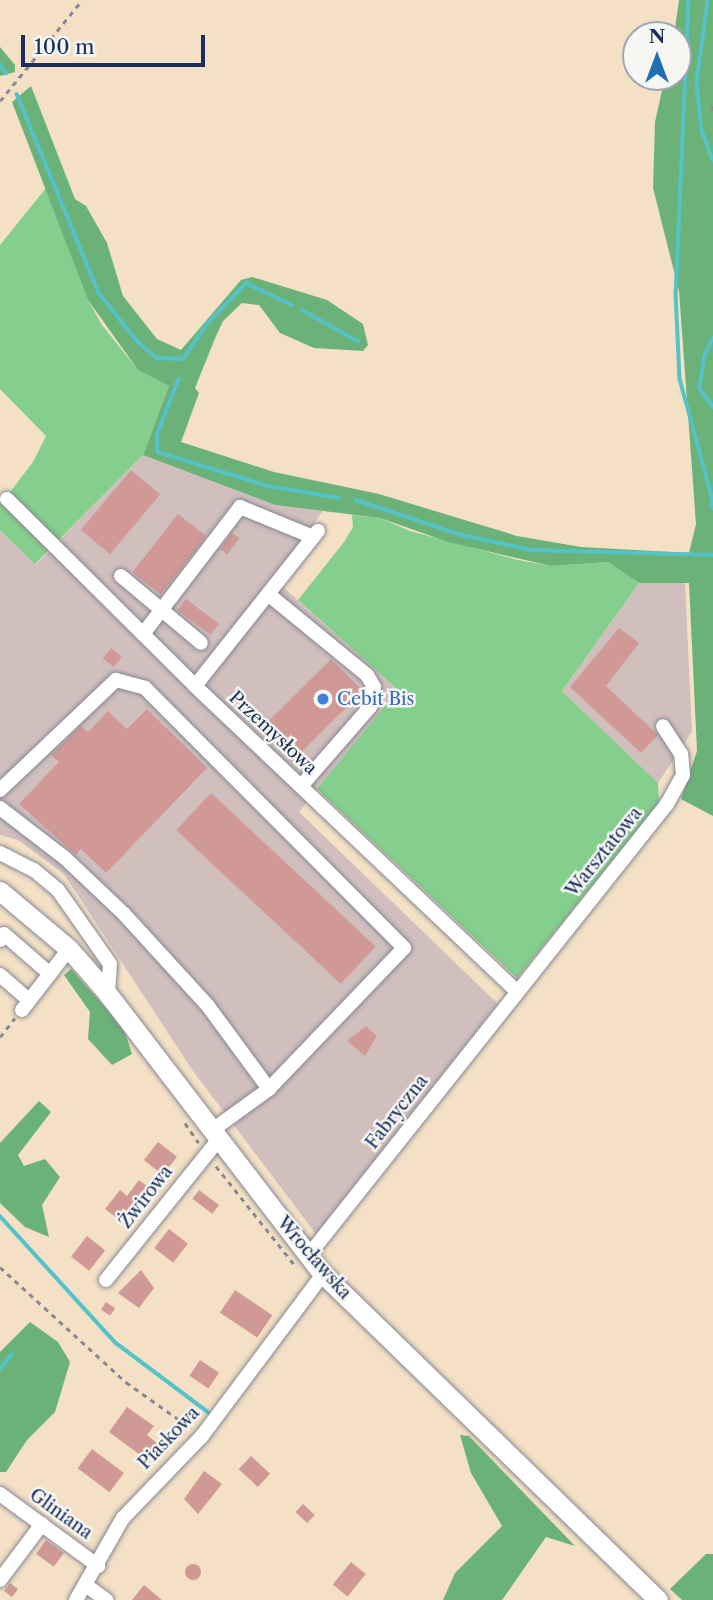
<!DOCTYPE html>
<meta charset="utf-8">
<style>
body{margin:0}
#map{position:relative;width:713px;height:1600px;overflow:hidden;background:#f3e0c5;font-family:"Libre Caslon Text",serif}
div>[style]{position:absolute}
[style*='--x']{left:calc(var(--x)*1px);top:calc(var(--y)*1px);width:calc(var(--w)*1px);rotate:calc(var(--a)*1deg)}
.industrial>*{inset:0;background:#d1bfbe}
.green>*{inset:0;background:#84cf8d}
.forest>*{inset:0;background:#6bb278}
.stream>*{height:3.5px;margin:-1.75px;padding:0 1.75px;transform-origin:1.75px;border-radius:1.75px;background:#54c2c9}
.building>*{inset:0;background:#d09995;transform-origin:0 0}
.round{border-radius:50%}
.path>*{height:2.5px;margin-top:-1.25px;transform-origin:0;background:repeating-linear-gradient(90deg,#878892 0 5px,transparent 0 10px)}
.roads{filter:drop-shadow(0 0 2px #878892) drop-shadow(0 0 2px #878892)}
.minor>*{height:14px;margin:-7px;padding:0 7px;transform-origin:7px;border-radius:7px;background:#fff}
.major>*{height:19px;margin:-9.5px;padding:0 9.5px;transform-origin:9.5px;border-radius:9.5px;background:#fff}
.dots>*{width:19px;height:19px;translate:-50% -50%;box-sizing:border-box;border:4px solid #f6f6f2;border-radius:50%}
span{translate:-50% -50%;white-space:nowrap;text-align:center;line-height:1.15;-webkit-text-stroke:5px #f6f6f2;paint-order:stroke}
.shop-label{font-size:18px;color:#366cbe}
.left{translate:0 -50%;text-align:left}
.street-label{font-size:18px;color:#1b2f5e}
.north{position:absolute;left:622px;top:21px;width:70px;height:70px;box-sizing:border-box;background:#f6f6f2;border:2px solid #9ea6b7;border-radius:50%;rotate:0deg;font-size:19px;font-weight:700;line-height:28px;text-align:center;color:#1b2f5e}
.north::after{content:'';display:block;margin:auto;width:24px;height:32px;background:#1f6fb2;clip-path:polygon(50% 0,100% 100%,50% 72%,0 100%)}
.scale{position:absolute;left:21px;top:35px;width:184px;height:32px;box-sizing:border-box;border:4px solid #1b2f5e;border-top:0;padding-left:9px;font-size:21px;line-height:24px;white-space:nowrap;color:#1b2f5e;-webkit-text-stroke:5px #f6f6f2;paint-order:stroke}
</style>
<div id="map">
<div class="industrial">
<i style="clip-path:polygon(143px 455px,275px 505px,323px 511px,273px 578px,398px 690px,299px 812px,498px 1004px,316px 1234px,193px 1071px,64px 874px,18px 840px,0 835px,0 530px,36px 564px)"></i>
<i style="clip-path:polygon(639px 583px,685px 583px,692px 732px,658px 783px,562px 691px)"></i>
</div>
<div class="green">
<i style="clip-path:polygon(46px 188px,88px 300px,102px 325px,138px 370px,169px 386px,143px 455px,35px 564px,0 530px,0 505px,33px 462px,46px 436px,0 389px,0 245px)"></i>
<i style="clip-path:polygon(352px 515px,380px 518px,410px 531px,518px 560px,551px 566px,608px 562px,639px 583px,562px 691px,658px 783px,659px 803px,517px 978px,317px 789px,398px 690px,298px 600px,344px 542px,353px 527px)"></i>
</div>
<div class="forest">
<i style="clip-path:polygon(679px 0,713px 0,713px 816px,681px 799px,697px 751px,689px 583px,639px 583px,608px 562px,551px 566px,448px 542px,380px 518px,275px 505px,143px 455px,169px 386px,138px 370px,88px 300px,12px 102px,31px 86px,75px 199px,86px 206px,107px 243px,123px 296px,157px 339px,181px 350px,241px 280px,252px 277px,327px 300px,363px 324px,368px 345px,363px 351px,314px 348px,280px 333px,259px 305px,242px 303px,223px 321px,216px 336px,195px 388px,199px 393px,181px 442px,274px 472px,379px 494px,517px 536px,581px 547px,689px 553px,696px 524px,679px 291px,653px 188px,655px 122px,665px 77px,678px 77px,678px 35px,674px 35px)"></i>
<i style="clip-path:polygon(0 47px,15px 65px,15px 72px,0 76px)"></i>
<i style="clip-path:polygon(71px 969px,124px 1029px,132px 1054px,112px 1065px,88px 1039px,90px 1012px,64px 975px)"></i>
<i style="clip-path:polygon(39px 1101px,51px 1112px,18px 1155px,24px 1166px,45px 1159px,60px 1177px,42px 1205px,49px 1237px,25px 1227px,0 1203px,0 1143px)"></i>
<i style="clip-path:polygon(30px 1322px,58px 1342px,70px 1362px,55px 1412px,27px 1440px,6px 1472px,0 1472px,0 1352px)"></i>
<i style="clip-path:polygon(460px 1435px,469px 1436px,575px 1546px,546px 1537px,502px 1600px,443px 1600px,455px 1573px,502px 1526px,471px 1473px)"></i>
<i style="clip-path:polygon(706px 1554px,713px 1554px,713px 1600px,682px 1600px,670px 1589px)"></i>
</div>
<div class="stream">
<i style="--x:689;--y:0;--w:292;--a:92.5"></i>
<i style="--x:676;--y:292;--w:87;--a:87.4"></i>
<i style="--x:680;--y:379;--w:121;--a:74.7"></i>
<i style="--x:708;--y:0;--w:83;--a:97.6"></i>
<i style="--x:697;--y:82;--w:48;--a:84.1"></i>
<i style="--x:702;--y:130;--w:32;--a:70"></i>
<i style="--x:0;--y:64;--w:11;--a:56"></i>
<i style="--x:17;--y:94;--w:215;--a:67.6"></i>
<i style="--x:99;--y:293;--w:63;--a:51.5"></i>
<i style="--x:138;--y:342;--w:25;--a:40"></i>
<i style="--x:157;--y:358;--w:26;--a:2"></i>
<i style="--x:183;--y:359;--w:42;--a:-55.6"></i>
<i style="--x:207;--y:324;--w:57;--a:-46.4"></i>
<i style="--x:246;--y:283;--w:51;--a:25.6"></i>
<i style="--x:302;--y:310;--w:64;--a:29"></i>
<i style="--x:713;--y:338;--w:20;--a:114"></i>
<i style="--x:705;--y:356;--w:33;--a:99"></i>
<i style="--x:700;--y:389;--w:22;--a:54"></i>
<i style="--x:179;--y:379;--w:61;--a:111.1"></i>
<i style="--x:157;--y:436;--w:16;--a:86"></i>
<i style="--x:158;--y:452;--w:115;--a:17.2"></i>
<i style="--x:268;--y:486;--w:72;--a:9.6"></i>
<i style="--x:712;--y:496;--w:12;--a:85"></i>
<i style="--x:356;--y:500;--w:112;--a:18.3"></i>
<i style="--x:462;--y:535;--w:72;--a:12.1"></i>
<i style="--x:532;--y:550;--w:181;--a:1.6"></i>
<i style="--x:0;--y:1216;--w:172;--a:47.6"></i>
<i style="--x:116;--y:1343;--w:119;--a:36.8"></i>
<i style="--x:0;--y:1369;--w:19;--a:-51"></i>
</div>
<div class="building">
<i style="left:131px;top:470px;width:38px;height:78px;rotate:40deg"></i>
<i style="left:178px;top:514px;width:36px;height:74px;rotate:38deg"></i>
<i style="left:232px;top:533px;width:9px;height:20px;rotate:36deg"></i>
<i style="left:186px;top:599px;width:41px;height:14px;rotate:37deg"></i>
<i style="clip-path:polygon(619px 628px,639px 643px,606px 686px,658px 735px,641px 753px,570px 687px)"></i>
<i style="left:111px;top:648px;width:14px;height:13px;rotate:39deg"></i>
<i style="left:331px;top:659px;width:45px;height:91px;rotate:45deg"></i>
<i style="clip-path:polygon(147px 709px,207px 768px,106px 873px,81px 849px,76px 855px,19px 804px,59px 762px,51px 755px,81px 726px,88px 732px,108px 711px,127px 729px)"></i>
<i style="left:211px;top:793px;width:225px;height:51px;rotate:43deg"></i>
<i style="clip-path:polygon(366px 1026px,377px 1036px,365px 1056px,347px 1041px)"></i>
<i style="left:158px;top:1142px;width:24px;height:23px;rotate:38deg"></i>
<i style="clip-path:polygon(139px 1180px,151px 1189px,125px 1224px,105px 1209px,120px 1190px,127px 1196px)"></i>
<i style="left:199px;top:1190px;width:25px;height:11px;rotate:37deg"></i>
<i style="left:169px;top:1229px;width:24px;height:24px;rotate:38deg"></i>
<i style="left:87px;top:1236px;width:23px;height:26px;rotate:38deg"></i>
<i style="clip-path:polygon(141px 1270px,154px 1288px,139px 1308px,118px 1293px)"></i>
<i style="left:235px;top:1290px;width:45px;height:27px;rotate:34deg"></i>
<i style="left:106px;top:1302px;width:11px;height:9px;rotate:34deg"></i>
<i style="left:200px;top:1360px;width:23px;height:19px;rotate:34deg"></i>
<i style="clip-path:polygon(127px 1407px,154px 1426px,147px 1435px,158px 1444px,147px 1460px,109px 1432px)"></i>
<i style="left:92px;top:1449px;width:40px;height:24px;rotate:37deg"></i>
<i style="left:251px;top:1456px;width:26px;height:18px;rotate:43deg"></i>
<i style="clip-path:polygon(204px 1471px,222px 1484px,198px 1514px,184px 1499px)"></i>
<i style="left:303px;top:1504px;width:16px;height:11px;rotate:43deg"></i>
<i style="left:46px;top:1540px;width:22px;height:17px;rotate:36deg"></i>
<i style="left:351px;top:1562px;width:19px;height:29px;rotate:39deg"></i>
<i class="round" style="left:185px;top:1564px;width:16px;height:16px"></i>
<i style="left:10px;top:1583px;width:10px;height:10px;rotate:37deg"></i>
<i style="clip-path:polygon(144px 1585px,162px 1600px,132px 1600px)"></i>
</div>
<div class="path">
<i style="--x:0;--y:101;--w:130;--a:-50.9"></i>
<i style="--x:713;--y:106;--w:7;--a:90"></i>
<i style="--x:266;--y:724;--w:56;--a:44.3"></i>
<i style="--x:0;--y:1037;--w:24;--a:-52"></i>
<i style="--x:185;--y:1123;--w:24;--a:55"></i>
<i style="--x:216;--y:1166;--w:125;--a:51.5"></i>
<i style="--x:0;--y:1267;--w:171;--a:42.4"></i>
<i style="--x:126;--y:1382;--w:80;--a:35.3"></i>
</div>
<div class="roads">
<div class="minor">
<i style="--x:7;--y:499;--w:265;--a:44.8"></i>
<i style="--x:195;--y:686;--w:443;--a:43.5"></i>
<i style="--x:121;--y:576;--w:104;--a:39.9"></i>
<i style="--x:268;--y:594;--w:128;--a:39.3"></i>
<i style="--x:367;--y:675;--w:14;--a:60"></i>
<i style="--x:374;--y:687;--w:20;--a:101"></i>
<i style="--x:370;--y:707;--w:105;--a:131.1"></i>
<i style="--x:143;--y:634;--w:160;--a:-52.6"></i>
<i style="--x:240;--y:507;--w:79;--a:22.3"></i>
<i style="--x:195;--y:686;--w:198;--a:-51.6"></i>
<i style="--x:0;--y:790;--w:160;--a:-43.5"></i>
<i style="--x:116;--y:680;--w:30;--a:15"></i>
<i style="--x:145;--y:688;--w:367;--a:45.1"></i>
<i style="--x:404;--y:948;--w:195;--a:133.8"></i>
<i style="--x:269;--y:1089;--w:72;--a:144.1"></i>
<i style="--x:0;--y:808;--w:82;--a:37.6"></i>
<i style="--x:65;--y:858;--w:81;--a:43.5"></i>
<i style="--x:124;--y:914;--w:125;--a:47.6"></i>
<i style="--x:208;--y:1006;--w:103;--a:53.7"></i>
<i style="--x:0;--y:853;--w:38;--a:27"></i>
<i style="--x:34;--y:870;--w:31;--a:40"></i>
<i style="--x:58;--y:890;--w:90;--a:54.9"></i>
<i style="--x:110;--y:964;--w:30;--a:94"></i>
<i style="--x:0;--y:940;--w:7;--a:-56"></i>
<i style="--x:4;--y:934;--w:61;--a:41"></i>
<i style="--x:0;--y:975;--w:38;--a:41"></i>
<i style="--x:22;--y:1010;--w:77;--a:-52.4"></i>
<i style="--x:308;--y:1256;--w:577;--a:-51.54"></i>
<i style="--x:667;--y:804;--w:33;--a:-61"></i>
<i style="--x:683;--y:775;--w:21;--a:-95"></i>
<i style="--x:681;--y:754;--w:33;--a:-123"></i>
<i style="--x:106;--y:1280;--w:179;--a:-51.3"></i>
<i style="--x:0;--y:1494;--w:122;--a:36.3"></i>
<i style="--x:0;--y:1580;--w:70;--a:-53.1"></i>
<i style="--x:87;--y:1586;--w:24;--a:36"></i>
<i style="--x:76;--y:1600;--w:95;--a:-60.2"></i>
<i style="--x:123;--y:1518;--w:114;--a:-46.1"></i>
<i style="--x:202;--y:1436;--w:202;--a:-53.2"></i>
</div>
<div class="major">
<i style="--x:0;--y:891;--w:90;--a:40"></i>
<i style="--x:69;--y:949;--w:53;--a:48.8"></i>
<i style="--x:104;--y:989;--w:359;--a:52.5"></i>
<i style="--x:323;--y:1274;--w:467;--a:44.2"></i>
</div>
</div>
<div class="dots">
<i style="left:323px;top:699px;background:#3f7fe0"></i>
</div>
<div class="shop-label">
<span class="left" style="left:337px;top:699px">Cebit Bis</span>
</div>
<div class="street-label">
<span style="left:273px;top:733px;rotate:43deg">Przemysłowa</span>
<span style="left:604px;top:852px;rotate:-51deg">Warsztatowa</span>
<span style="left:397px;top:1112px;rotate:-52deg">Fabryczna</span>
<span style="left:146px;top:1197px;rotate:-52deg">Żwirowa</span>
<span style="left:314px;top:1258px;rotate:49deg">Wrocławska</span>
<span style="left:169px;top:1438px;rotate:-46deg">Piaskowa</span>
<span style="left:61px;top:1514px;rotate:36deg">Gliniana</span>
</div>
<div class="north">N</div>
<div class="scale">100 m</div>
</div>
